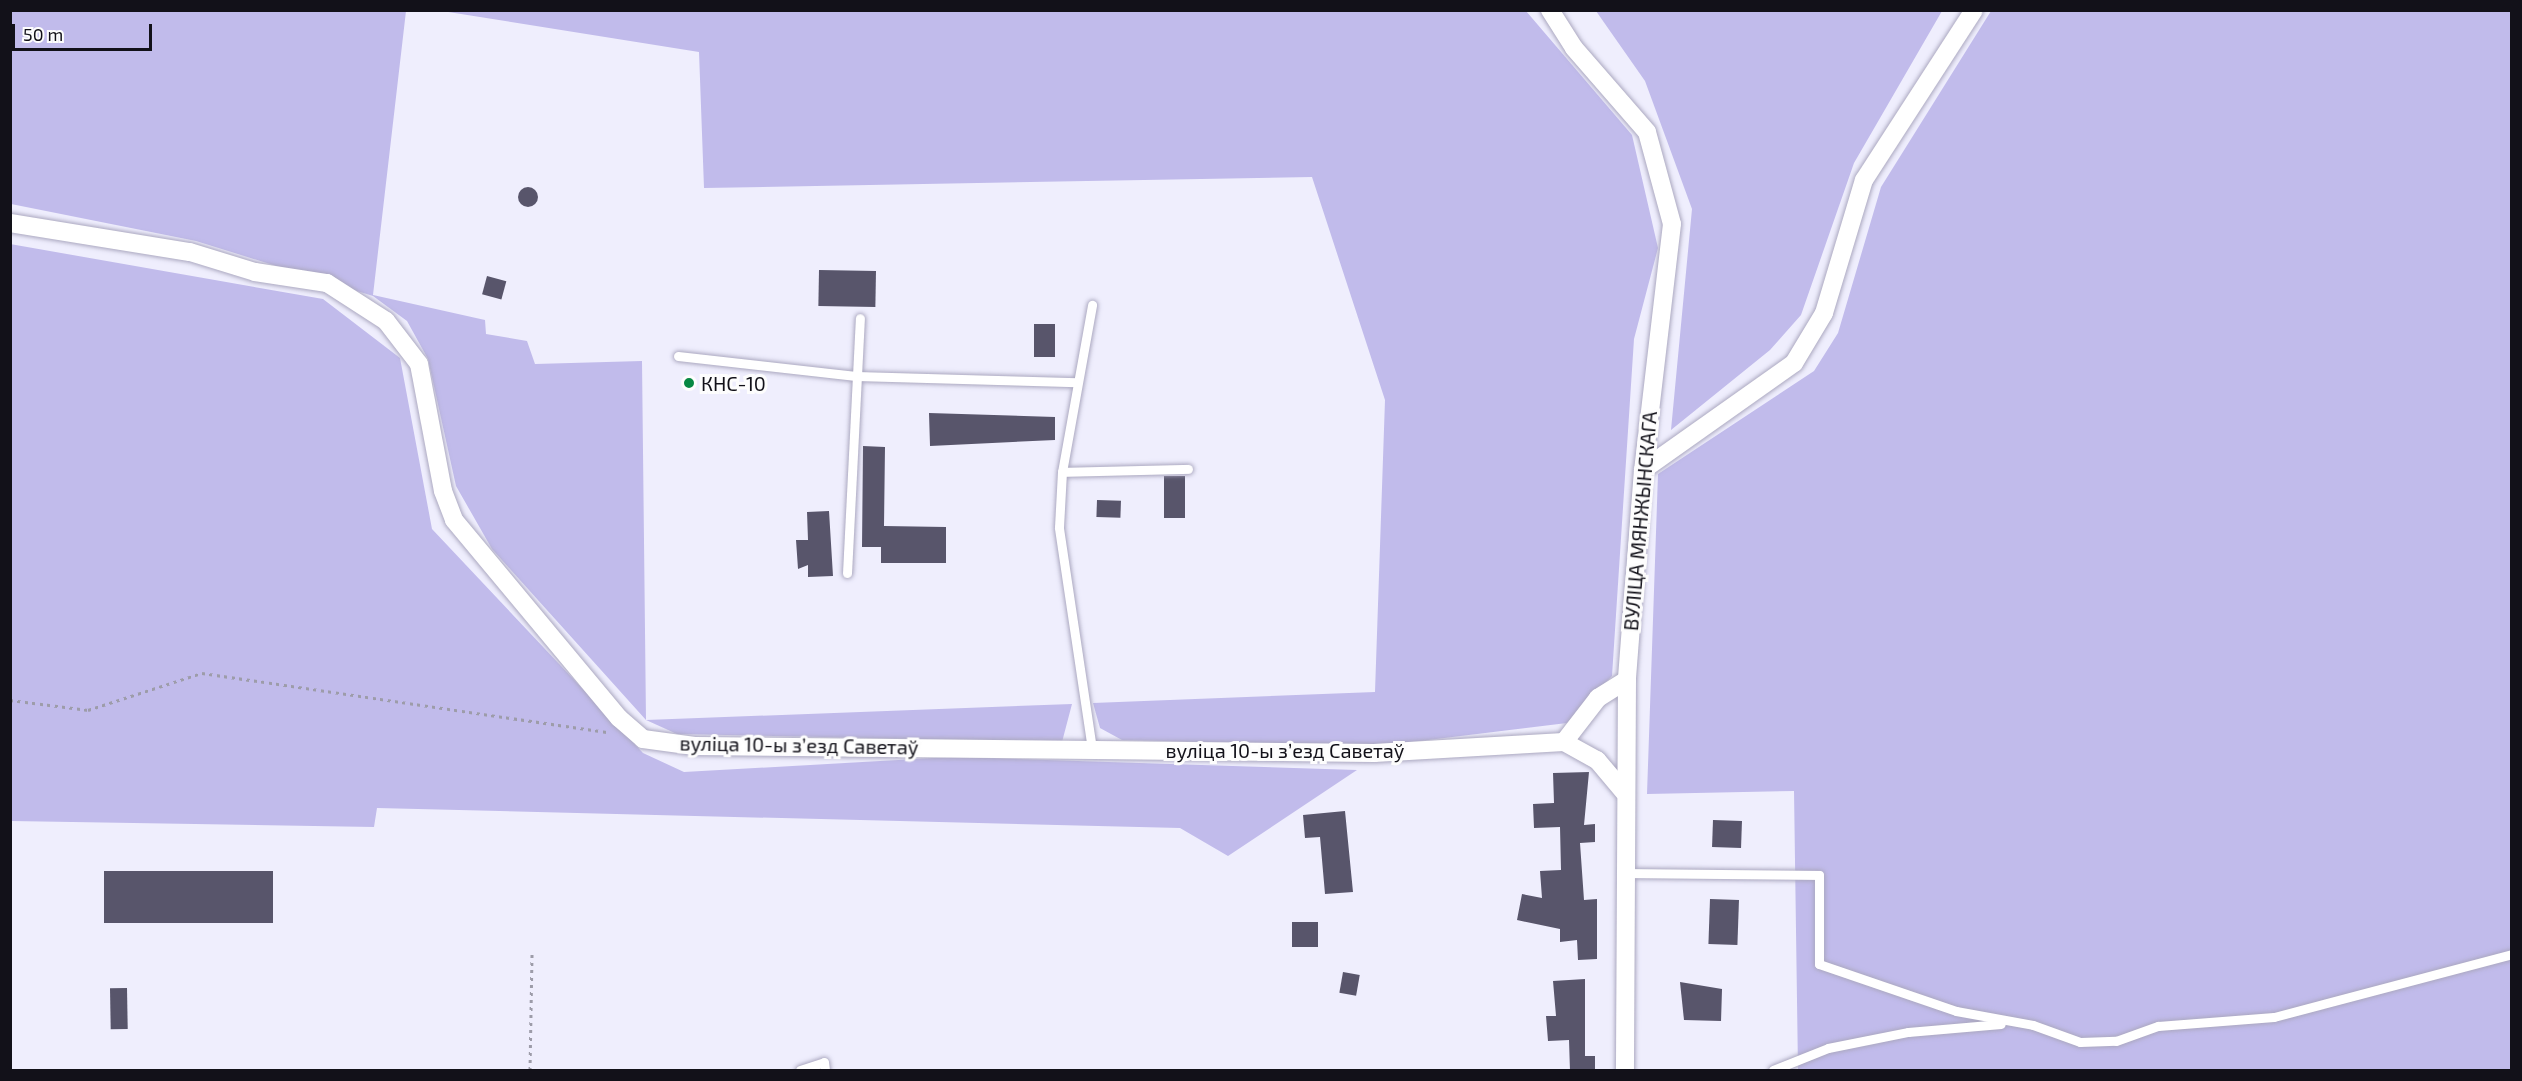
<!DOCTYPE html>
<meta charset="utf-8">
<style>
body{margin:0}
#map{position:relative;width:2522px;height:1081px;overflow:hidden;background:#efeefd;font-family:"Exo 2",sans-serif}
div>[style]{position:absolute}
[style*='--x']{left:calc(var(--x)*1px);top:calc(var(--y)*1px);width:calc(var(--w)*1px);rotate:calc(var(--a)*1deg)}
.green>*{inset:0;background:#c1bbeb}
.building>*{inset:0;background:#58556b;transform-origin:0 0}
.round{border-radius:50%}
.path>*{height:3px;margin-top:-1.5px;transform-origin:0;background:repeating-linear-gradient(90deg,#9d9ca9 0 3px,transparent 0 7.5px)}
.roads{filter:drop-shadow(0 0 2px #aba8c0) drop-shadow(0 0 2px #aba8c0)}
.lane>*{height:9px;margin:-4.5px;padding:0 4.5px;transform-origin:4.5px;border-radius:4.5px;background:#fff}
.street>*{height:18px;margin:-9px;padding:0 9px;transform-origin:9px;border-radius:9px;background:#fff}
.dots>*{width:16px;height:16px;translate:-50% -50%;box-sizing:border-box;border:3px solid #fdfdfd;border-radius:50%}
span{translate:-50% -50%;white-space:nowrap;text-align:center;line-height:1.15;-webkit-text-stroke:6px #fdfdfd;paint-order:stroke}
.poi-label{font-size:20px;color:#121119}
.left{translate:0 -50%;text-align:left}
.street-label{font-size:20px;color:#121119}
.frame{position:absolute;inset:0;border:12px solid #121119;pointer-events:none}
.scale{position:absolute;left:12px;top:24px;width:140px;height:27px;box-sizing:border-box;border:3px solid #121119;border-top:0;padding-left:8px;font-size:18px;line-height:21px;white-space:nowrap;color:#121119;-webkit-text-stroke:4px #fdfdfd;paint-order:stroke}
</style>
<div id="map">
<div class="green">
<i style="clip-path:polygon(10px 11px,406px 11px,373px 295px,485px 320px,486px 334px,527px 341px,535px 364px,642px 361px,646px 720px,1072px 704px,1062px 742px,677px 734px,646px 720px,492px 549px,456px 486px,428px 359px,407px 321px,373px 296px,196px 241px,11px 204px)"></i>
<i style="clip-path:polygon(442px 11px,1526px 11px,1632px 135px,1658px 248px,1634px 339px,1612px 676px,1567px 723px,1379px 746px,1122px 740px,1100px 728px,1093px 703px,1375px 692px,1385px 400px,1312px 177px,704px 188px,699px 52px)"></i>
<i style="clip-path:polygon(1596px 11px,1942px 11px,1854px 163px,1801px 315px,1770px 350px,1671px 430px,1692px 209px,1645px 81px)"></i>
<i style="clip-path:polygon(1991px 11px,2511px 11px,2511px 1070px,1798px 1070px,1794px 791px,1647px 794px,1658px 474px,1814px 371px,1838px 333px,1881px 187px)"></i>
<i style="clip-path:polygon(10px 244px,323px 299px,400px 358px,432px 529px,643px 753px,684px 772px,952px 757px,1357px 770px,1228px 856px,1180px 828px,377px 808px,374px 827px,11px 821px)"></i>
</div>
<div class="building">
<i class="round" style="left:518px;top:187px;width:20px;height:20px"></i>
<i style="left:819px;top:270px;width:57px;height:36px;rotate:1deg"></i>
<i style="left:487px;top:276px;width:20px;height:19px;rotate:15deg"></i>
<i style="left:1034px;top:324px;width:21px;height:33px"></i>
<i style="clip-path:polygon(929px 413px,1055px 417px,1055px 440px,930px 446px)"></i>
<i style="clip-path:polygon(863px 446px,885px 447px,884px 526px,946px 527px,946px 563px,881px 563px,881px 547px,862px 547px)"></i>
<i style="left:1164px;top:476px;width:21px;height:42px"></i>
<i style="left:1097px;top:500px;width:24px;height:17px;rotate:2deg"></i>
<i style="clip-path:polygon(829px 511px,833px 576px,808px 577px,808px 565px,798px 569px,796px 540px,808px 540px,807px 512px)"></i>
<i style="clip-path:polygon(1589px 772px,1584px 825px,1595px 824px,1595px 842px,1580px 843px,1584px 900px,1597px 899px,1597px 959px,1578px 960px,1577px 940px,1560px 942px,1560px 929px,1517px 920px,1522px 894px,1542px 898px,1540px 871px,1561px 870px,1560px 827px,1534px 828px,1533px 804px,1554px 803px,1553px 773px)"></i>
<i style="clip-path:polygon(1345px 811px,1353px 892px,1325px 894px,1320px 837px,1305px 838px,1303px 815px)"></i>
<i style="left:1713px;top:820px;width:29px;height:27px;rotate:2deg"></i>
<i style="left:104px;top:871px;width:169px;height:52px"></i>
<i style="left:1710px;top:899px;width:29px;height:45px;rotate:2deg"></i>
<i style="left:1292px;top:922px;width:26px;height:25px"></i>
<i style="left:1343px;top:972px;width:17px;height:21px;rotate:10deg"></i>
<i style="clip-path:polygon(1585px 979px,1585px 1056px,1595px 1056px,1595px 1071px,1570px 1071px,1569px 1040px,1548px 1041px,1546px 1016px,1556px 1016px,1553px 981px)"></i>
<i style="clip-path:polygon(1680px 982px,1722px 989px,1721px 1021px,1684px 1020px)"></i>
<i style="left:127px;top:988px;width:41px;height:17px;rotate:89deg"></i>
</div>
<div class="path">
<i style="--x:10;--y:700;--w:79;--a:7.3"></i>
<i style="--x:88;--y:710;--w:120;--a:-18"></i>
<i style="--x:202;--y:673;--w:409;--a:8.3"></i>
<i style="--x:530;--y:1070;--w:118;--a:-89"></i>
</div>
<div class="roads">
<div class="lane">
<i style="--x:678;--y:356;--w:179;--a:6.4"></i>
<i style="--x:856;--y:376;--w:221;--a:1.6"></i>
<i style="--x:1062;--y:472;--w:126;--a:-1.4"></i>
<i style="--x:847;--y:573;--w:255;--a:-87.1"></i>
<i style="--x:1092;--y:749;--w:224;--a:-98.5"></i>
<i style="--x:1059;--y:527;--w:55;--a:-86.9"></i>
<i style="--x:1062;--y:472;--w:170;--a:-79.8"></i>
<i style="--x:1626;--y:873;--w:193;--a:0.6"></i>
<i style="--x:1819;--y:875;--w:89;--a:90"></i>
<i style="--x:1819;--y:964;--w:145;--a:18.9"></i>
<i style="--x:1956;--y:1011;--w:78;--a:10.3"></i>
<i style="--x:2033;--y:1025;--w:50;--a:19.9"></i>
<i style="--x:2080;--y:1042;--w:36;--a:-2"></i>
<i style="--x:2116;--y:1041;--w:45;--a:-19.7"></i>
<i style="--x:2158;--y:1026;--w:116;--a:-4.4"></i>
<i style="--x:2274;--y:1017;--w:246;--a:-14.8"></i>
<i style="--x:800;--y:1070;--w:25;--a:-18"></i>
<i style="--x:824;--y:1062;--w:8;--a:83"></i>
<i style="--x:1773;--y:1070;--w:59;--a:-21.8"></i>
<i style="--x:1828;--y:1048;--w:82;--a:-11.3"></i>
<i style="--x:1908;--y:1032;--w:93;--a:-4.9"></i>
</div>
<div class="street">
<i style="--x:1550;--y:10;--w:45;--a:57.7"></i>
<i style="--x:1574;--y:48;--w:111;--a:49"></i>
<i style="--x:1647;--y:132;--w:95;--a:74.8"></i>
<i style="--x:1672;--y:224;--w:248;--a:96.7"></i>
<i style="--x:1643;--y:470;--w:211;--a:94.4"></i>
<i style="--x:1627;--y:680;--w:390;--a:90.3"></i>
<i style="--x:10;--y:223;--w:182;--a:9.2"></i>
<i style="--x:190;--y:252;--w:68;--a:17.1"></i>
<i style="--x:255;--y:272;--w:73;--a:8.7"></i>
<i style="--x:327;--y:283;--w:70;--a:32.8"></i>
<i style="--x:386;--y:321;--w:54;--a:52.5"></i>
<i style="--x:419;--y:364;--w:129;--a:79.3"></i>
<i style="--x:443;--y:491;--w:31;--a:69"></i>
<i style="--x:454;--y:520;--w:258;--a:50.2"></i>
<i style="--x:619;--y:718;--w:32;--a:41"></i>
<i style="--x:643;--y:739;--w:52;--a:7.7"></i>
<i style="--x:695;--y:746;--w:679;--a:0.59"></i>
<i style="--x:1374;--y:753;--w:190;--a:-3.3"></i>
<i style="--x:1564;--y:742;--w:38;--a:29"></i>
<i style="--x:1597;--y:760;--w:42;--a:49.8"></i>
<i style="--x:1643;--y:470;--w:185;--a:-35.3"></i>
<i style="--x:1794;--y:363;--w:58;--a:-59"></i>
<i style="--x:1824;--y:313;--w:139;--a:-73.3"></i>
<i style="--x:1864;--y:180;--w:202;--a:-57.1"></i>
<i style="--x:1564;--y:742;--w:56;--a:-52.3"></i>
<i style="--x:1598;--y:698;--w:34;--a:-32"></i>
</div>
</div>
<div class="dots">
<i style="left:689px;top:383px;background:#078843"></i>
</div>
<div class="poi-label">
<span class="left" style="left:701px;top:383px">КНС-10</span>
</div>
<div class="street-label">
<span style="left:1640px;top:521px;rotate:-85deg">ВУЛІЦА МЯНЖЫНСКАГА</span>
<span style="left:799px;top:745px;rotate:1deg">вуліца 10-ы зʼезд Саветаў</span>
<span style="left:1285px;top:750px">вуліца 10-ы зʼезд Саветаў</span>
</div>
<div class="frame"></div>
<div class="scale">50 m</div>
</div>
